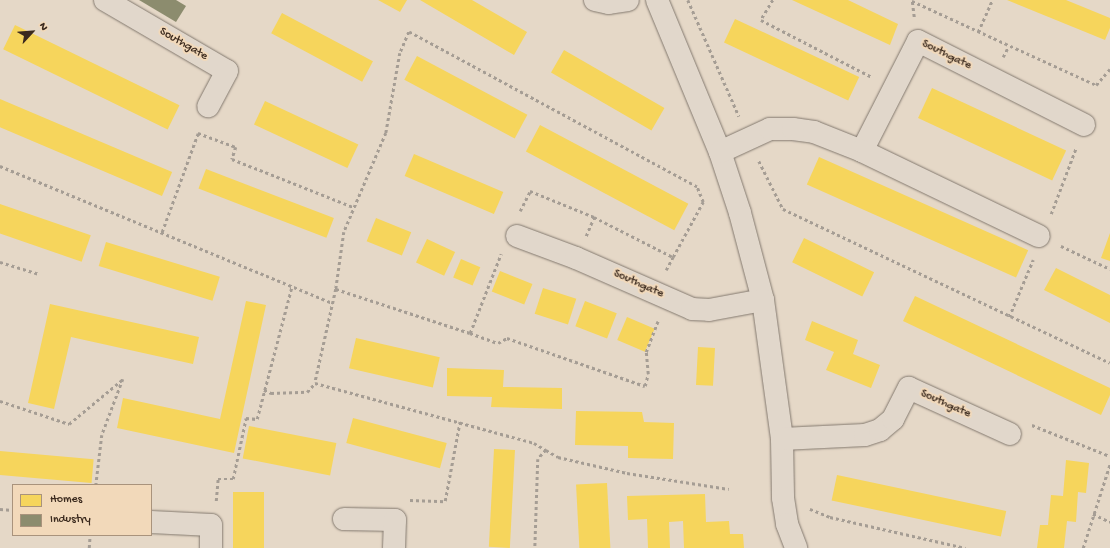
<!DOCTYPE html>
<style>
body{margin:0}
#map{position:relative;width:1110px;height:548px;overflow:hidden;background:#e5d8c7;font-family:"Gochi Hand",sans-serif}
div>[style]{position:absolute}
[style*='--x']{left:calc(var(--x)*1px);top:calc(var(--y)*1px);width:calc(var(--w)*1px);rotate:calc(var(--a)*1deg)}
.homes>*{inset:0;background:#f6d55c;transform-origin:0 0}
.industry>*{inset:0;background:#8c8c6e}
.path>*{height:2.5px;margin-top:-1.25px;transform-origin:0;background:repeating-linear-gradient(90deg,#a59d94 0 3px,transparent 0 6px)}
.roads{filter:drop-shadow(0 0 1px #83796f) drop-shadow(0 0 1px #83796f)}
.street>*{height:22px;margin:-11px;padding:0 11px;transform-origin:11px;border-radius:11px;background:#e1d7cb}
span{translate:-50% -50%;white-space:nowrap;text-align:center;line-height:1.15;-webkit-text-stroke:4px #f2d9ba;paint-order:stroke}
.street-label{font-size:12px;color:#3b2a1e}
.legend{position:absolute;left:12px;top:484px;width:140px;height:52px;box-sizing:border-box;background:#f2d9ba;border:1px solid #a9937c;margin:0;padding:5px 7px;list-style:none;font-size:12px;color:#3b2a1e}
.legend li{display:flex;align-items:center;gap:8px;height:20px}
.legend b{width:20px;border:1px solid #a9937c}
.north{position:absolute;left:12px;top:12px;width:40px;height:40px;-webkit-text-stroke:3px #f2d9ba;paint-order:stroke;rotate:64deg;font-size:11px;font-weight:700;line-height:16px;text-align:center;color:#3b2a1e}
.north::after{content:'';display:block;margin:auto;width:14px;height:18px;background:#3b2a1e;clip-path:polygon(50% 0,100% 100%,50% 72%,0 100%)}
</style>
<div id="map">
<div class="homes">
<i style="clip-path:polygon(378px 0,407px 0,400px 12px)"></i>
<i style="clip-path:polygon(420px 0,472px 0,527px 32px,514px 55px)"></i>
<i style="clip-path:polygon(792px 0,848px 0,898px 24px,890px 45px)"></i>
<i style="clip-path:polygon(1007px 0,1066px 0,1110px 18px,1110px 28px,1105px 40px)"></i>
<i style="left:282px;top:13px;width:103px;height:23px;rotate:28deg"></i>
<i style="left:735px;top:19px;width:137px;height:26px;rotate:25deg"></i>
<i style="left:15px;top:25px;width:183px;height:27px;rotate:26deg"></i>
<i style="left:564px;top:50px;width:116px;height:26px;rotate:30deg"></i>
<i style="left:417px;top:56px;width:125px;height:27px;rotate:28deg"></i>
<i style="left:932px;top:88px;width:148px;height:33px;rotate:25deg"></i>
<i style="left:0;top:99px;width:187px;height:26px;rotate:23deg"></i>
<i style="left:265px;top:101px;width:103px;height:26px;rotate:25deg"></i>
<i style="left:540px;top:125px;width:168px;height:30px;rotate:28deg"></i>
<i style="left:414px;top:154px;width:97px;height:24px;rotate:23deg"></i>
<i style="left:819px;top:157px;width:229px;height:30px;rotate:24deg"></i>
<i style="left:206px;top:169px;width:137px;height:21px;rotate:21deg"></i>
<i style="left:0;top:204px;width:96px;height:28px;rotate:19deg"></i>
<i style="left:376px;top:218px;width:38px;height:25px;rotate:22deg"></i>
<i style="clip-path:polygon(1110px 233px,1110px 261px,1101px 258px)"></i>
<i style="left:804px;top:238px;width:78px;height:27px;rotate:26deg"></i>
<i style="left:427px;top:239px;width:31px;height:26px;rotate:25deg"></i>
<i style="left:106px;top:242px;width:119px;height:25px;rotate:17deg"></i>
<i style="left:461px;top:259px;width:21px;height:20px;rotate:23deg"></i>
<i style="clip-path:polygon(1056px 268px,1110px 295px,1110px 323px,1044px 290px)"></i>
<i style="left:500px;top:271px;width:35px;height:22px;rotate:22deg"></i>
<i style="left:543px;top:288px;width:35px;height:27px;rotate:18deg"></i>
<i style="clip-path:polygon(915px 296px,1110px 388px,1110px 395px,1101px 415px,903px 321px)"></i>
<i style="clip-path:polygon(246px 301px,266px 305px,234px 453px,117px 428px,123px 398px,220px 419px)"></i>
<i style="left:585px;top:301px;width:34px;height:27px;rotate:21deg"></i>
<i style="clip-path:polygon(50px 304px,199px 337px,193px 364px,71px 337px,54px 409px,28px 403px)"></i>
<i style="left:627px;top:317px;width:30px;height:25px;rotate:23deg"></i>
<i style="clip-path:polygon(812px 321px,858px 340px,853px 354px,880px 365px,871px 388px,826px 370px,834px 352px,805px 340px)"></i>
<i style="left:356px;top:338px;width:86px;height:31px;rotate:13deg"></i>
<i style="left:698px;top:347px;width:17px;height:38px;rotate:3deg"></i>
<i style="clip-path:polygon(447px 368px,504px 370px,503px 387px,562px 388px,562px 409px,491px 407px,492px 397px,447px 396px)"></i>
<i style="clip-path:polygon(576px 411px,642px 412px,644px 422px,674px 423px,673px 459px,628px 458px,628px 446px,575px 445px)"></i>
<i style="left:353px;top:418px;width:97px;height:26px;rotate:15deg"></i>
<i style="left:249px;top:426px;width:89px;height:33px;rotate:11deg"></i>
<i style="left:494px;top:449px;width:21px;height:98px;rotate:3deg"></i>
<i style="left:0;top:451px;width:94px;height:24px;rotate:5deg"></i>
<i style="clip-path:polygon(1066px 460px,1089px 463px,1086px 493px,1078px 492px,1076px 522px,1067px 521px,1064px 548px,1037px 548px,1040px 525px,1048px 525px,1051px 495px,1063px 496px)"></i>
<i style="left:837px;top:475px;width:173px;height:26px;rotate:12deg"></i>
<i style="left:607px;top:483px;width:65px;height:31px;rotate:87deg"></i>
<i style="left:233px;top:492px;width:31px;height:56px"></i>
<i style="clip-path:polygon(705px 494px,706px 522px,729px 521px,730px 534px,743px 534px,744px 548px,684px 548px,683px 521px,669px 522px,670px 548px,648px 548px,647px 519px,628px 520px,627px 496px)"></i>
</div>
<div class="industry">
<i style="clip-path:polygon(139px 0,176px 0,186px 6px,176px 22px)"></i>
</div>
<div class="path">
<i style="--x:688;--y:0;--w:127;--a:66.3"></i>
<i style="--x:773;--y:0;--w:23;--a:121"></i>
<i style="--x:761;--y:20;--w:125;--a:27.2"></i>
<i style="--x:914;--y:17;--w:16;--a:-97"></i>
<i style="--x:912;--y:1;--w:202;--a:24.5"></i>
<i style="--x:1096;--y:85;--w:21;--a:-49"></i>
<i style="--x:978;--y:32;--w:35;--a:-66"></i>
<i style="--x:1003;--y:57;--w:11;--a:-63"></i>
<i style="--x:759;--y:161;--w:54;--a:63.4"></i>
<i style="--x:783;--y:209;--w:361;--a:25.2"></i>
<i style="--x:0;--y:166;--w:360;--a:22.4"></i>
<i style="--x:520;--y:211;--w:22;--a:-63"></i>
<i style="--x:530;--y:191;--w:69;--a:22.1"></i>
<i style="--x:594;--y:217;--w:89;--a:26.9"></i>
<i style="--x:673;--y:257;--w:63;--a:-61.4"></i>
<i style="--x:703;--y:202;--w:16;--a:-112"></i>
<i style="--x:697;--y:187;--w:327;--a:-151.7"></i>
<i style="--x:409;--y:32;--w:23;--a:113"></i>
<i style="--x:400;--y:53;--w:81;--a:99.9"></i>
<i style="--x:386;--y:133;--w:108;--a:113"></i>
<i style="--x:344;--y:232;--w:58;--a:98"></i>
<i style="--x:336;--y:289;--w:96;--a:102.6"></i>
<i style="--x:315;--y:383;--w:227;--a:15.3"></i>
<i style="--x:534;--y:443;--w:14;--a:30"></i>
<i style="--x:546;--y:450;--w:12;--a:132"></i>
<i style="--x:538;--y:459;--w:89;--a:91.9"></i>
<i style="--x:1051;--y:214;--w:71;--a:-69.3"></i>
<i style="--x:162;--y:232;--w:105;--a:-70"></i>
<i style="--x:198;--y:133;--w:40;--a:20.2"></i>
<i style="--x:236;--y:147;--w:13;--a:108"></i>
<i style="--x:232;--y:159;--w:130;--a:21.6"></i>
<i style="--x:586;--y:236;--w:21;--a:-67"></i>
<i style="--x:1061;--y:246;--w:54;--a:25.1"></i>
<i style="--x:0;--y:262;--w:41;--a:17.1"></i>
<i style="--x:666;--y:270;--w:15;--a:-62"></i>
<i style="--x:336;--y:289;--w:141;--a:18.2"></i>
<i style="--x:470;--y:333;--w:85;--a:-68.6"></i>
<i style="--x:1009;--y:317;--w:62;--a:-67.2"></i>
<i style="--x:470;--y:333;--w:30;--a:20"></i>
<i style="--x:498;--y:343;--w:10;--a:-29"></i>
<i style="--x:507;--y:338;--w:146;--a:19.2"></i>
<i style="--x:645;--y:386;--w:12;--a:-76"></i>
<i style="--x:648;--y:374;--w:22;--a:-95"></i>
<i style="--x:646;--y:352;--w:33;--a:-69"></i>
<i style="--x:264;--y:390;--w:8;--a:23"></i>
<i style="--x:271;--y:393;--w:36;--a:-2"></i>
<i style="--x:307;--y:392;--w:12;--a:-48"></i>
<i style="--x:0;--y:401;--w:73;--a:18.4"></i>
<i style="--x:69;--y:424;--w:70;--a:-39.8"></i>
<i style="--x:123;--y:379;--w:60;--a:110.6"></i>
<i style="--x:102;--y:435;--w:50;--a:96.8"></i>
<i style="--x:1032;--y:425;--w:84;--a:21.7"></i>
<i style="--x:546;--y:450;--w:14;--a:30"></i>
<i style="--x:558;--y:457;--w:71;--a:13.1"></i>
<i style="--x:627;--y:473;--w:103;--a:8.9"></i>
<i style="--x:410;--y:500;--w:35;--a:2"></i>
<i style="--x:445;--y:501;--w:81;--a:-79.4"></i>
<i style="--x:216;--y:501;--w:22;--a:-85"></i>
<i style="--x:218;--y:479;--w:15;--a:0"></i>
<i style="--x:233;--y:479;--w:62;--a:-78"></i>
<i style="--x:246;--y:418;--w:11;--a:5"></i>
<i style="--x:257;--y:419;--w:138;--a:-75.3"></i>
<i style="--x:0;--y:509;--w:13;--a:4"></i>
<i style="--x:810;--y:509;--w:22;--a:22"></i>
<i style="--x:830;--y:517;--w:139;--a:12.9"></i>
<i style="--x:1093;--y:514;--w:19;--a:25"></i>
<i style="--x:89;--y:548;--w:13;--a:-86"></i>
<i style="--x:1083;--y:548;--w:88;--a:-72.2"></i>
</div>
<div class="roads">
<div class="street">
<i style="--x:105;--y:0;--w:141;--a:30.2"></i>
<i style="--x:227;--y:71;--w:40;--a:118"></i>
<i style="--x:595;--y:0;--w:14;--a:12"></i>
<i style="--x:609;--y:3;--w:19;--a:-9"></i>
<i style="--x:657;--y:0;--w:165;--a:67.5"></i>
<i style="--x:720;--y:152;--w:64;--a:71.8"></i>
<i style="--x:740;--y:213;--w:90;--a:75.2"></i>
<i style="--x:763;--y:300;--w:140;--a:82.2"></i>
<i style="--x:782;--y:439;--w:59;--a:89"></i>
<i style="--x:783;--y:498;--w:26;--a:81"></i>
<i style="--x:787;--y:524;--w:26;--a:69"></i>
<i style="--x:862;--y:151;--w:123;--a:-63"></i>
<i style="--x:918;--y:41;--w:186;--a:26.8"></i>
<i style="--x:720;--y:152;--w:55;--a:-24.7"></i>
<i style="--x:770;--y:129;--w:23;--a:0"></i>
<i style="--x:793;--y:129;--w:21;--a:8"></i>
<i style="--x:814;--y:132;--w:52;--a:21.6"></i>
<i style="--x:862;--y:151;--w:196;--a:25.7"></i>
<i style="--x:517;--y:236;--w:63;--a:20.4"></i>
<i style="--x:576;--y:258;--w:127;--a:23.7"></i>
<i style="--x:692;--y:309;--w:17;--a:3"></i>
<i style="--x:709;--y:310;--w:55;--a:-10.5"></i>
<i style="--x:782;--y:439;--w:83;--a:-2.8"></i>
<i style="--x:865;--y:435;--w:16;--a:-18"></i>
<i style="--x:880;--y:430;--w:17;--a:-40"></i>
<i style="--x:893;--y:419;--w:35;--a:-63"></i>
<i style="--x:909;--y:388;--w:111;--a:24.5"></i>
<i style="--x:344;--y:519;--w:51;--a:1.1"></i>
<i style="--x:395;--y:520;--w:28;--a:92"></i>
<i style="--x:151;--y:522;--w:60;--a:2.9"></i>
<i style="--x:211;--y:525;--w:23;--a:90"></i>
</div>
</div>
<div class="street-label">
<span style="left:183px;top:45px;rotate:30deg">Southgate</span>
<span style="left:946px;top:56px;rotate:26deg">Southgate</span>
<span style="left:638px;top:285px;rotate:24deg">Southgate</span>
<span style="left:945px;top:405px;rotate:24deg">Southgate</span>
</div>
<ul class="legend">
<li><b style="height:11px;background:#f6d55c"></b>Homes</li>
<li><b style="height:11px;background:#8c8c6e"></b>Industry</li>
</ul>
<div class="north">N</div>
</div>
